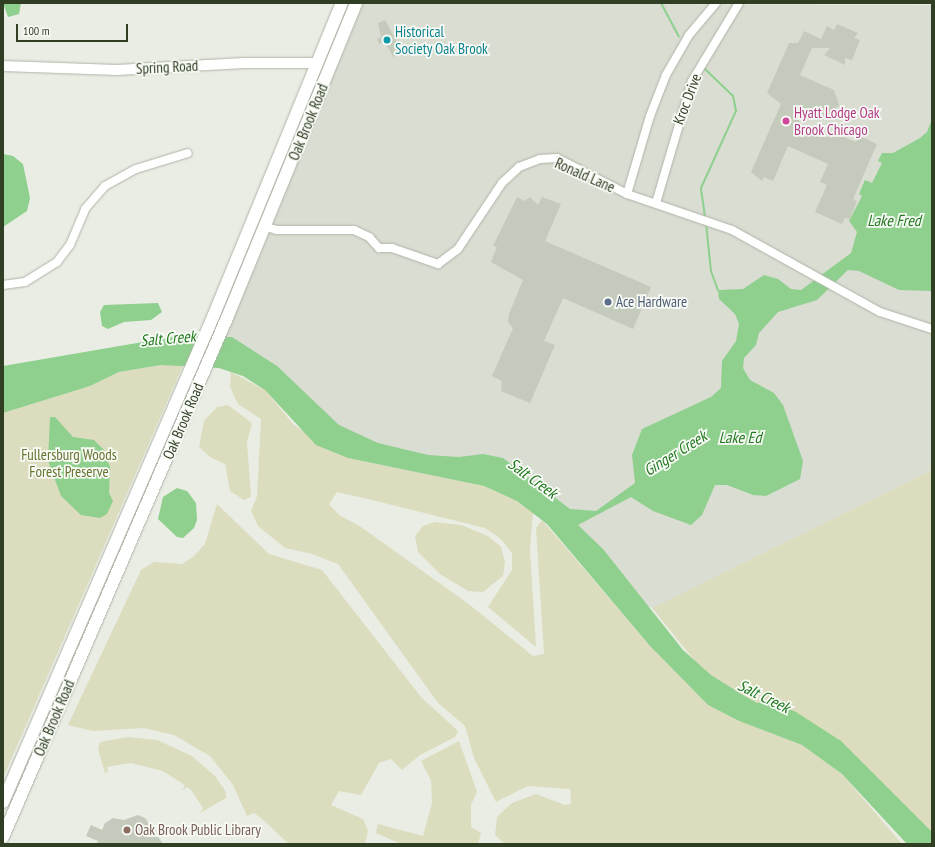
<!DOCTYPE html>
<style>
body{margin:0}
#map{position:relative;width:935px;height:847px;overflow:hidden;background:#eaede4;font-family:"PT Sans Narrow",sans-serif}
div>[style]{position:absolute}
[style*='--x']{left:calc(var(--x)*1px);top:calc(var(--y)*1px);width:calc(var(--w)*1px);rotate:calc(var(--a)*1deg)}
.built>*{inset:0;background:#d9ddd2}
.green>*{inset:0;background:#dbddbe}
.water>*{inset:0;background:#8fd08e}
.stream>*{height:2px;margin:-1px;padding:0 1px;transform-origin:1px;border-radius:1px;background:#8fd08e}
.building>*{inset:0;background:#c5cbbc}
.roads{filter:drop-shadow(0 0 1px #aeb5a7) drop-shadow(0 0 1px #aeb5a7)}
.minor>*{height:8px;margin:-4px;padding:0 4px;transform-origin:4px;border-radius:4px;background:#fff}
.tertiary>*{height:10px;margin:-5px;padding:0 5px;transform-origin:5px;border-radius:5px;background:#fff}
.secondary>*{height:12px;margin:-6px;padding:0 6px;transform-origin:6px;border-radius:6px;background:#fff}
.dots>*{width:11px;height:11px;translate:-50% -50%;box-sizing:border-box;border:2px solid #f8faf5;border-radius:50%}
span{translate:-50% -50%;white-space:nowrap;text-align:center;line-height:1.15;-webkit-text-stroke:3.5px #f8faf5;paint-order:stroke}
.culture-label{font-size:15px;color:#0d838f}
.left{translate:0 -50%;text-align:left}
.street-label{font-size:15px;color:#303e24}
.hotel-label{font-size:15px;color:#b23c85}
.service-label{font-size:15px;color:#4e5e75}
.park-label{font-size:15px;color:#66742f}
.education-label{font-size:15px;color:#785e54}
.water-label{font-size:16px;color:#20791f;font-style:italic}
.frame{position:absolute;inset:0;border:4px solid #303e24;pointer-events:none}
.scale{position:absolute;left:16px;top:24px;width:112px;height:18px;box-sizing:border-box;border:2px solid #303e24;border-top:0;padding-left:5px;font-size:12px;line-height:14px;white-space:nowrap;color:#303e24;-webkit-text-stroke:3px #f8faf5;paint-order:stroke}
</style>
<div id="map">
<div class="built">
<i style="clip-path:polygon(361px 3px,932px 5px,932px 470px,652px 608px,641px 603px,563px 515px,330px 426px,221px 344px)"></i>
</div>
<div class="green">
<i style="clip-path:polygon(161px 365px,183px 365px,3px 778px,3px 413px,90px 386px,119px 372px)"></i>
<i style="clip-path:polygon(231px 372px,265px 390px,294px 425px,348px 458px,484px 486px,517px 501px,533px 513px,530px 549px,536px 647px,488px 607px,512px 570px,512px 553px,501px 539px,485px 528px,368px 499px,337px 492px,329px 504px,339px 515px,361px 527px,470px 605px,533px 656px,544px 654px,536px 528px,542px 520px,650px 646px,708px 705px,739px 721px,802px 745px,842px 774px,902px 844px,505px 844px,495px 835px,497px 817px,512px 803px,536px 794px,565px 805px,571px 804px,570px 789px,528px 786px,496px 802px,474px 758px,465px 726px,438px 703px,338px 564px,312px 554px,285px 548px,258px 526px,251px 511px,257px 496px,261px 419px,238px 404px,230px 387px)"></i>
<i style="clip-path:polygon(228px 405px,252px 423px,247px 442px,251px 497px,244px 500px,230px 491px,225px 464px,210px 457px,199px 447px,204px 421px,217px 407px)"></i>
<i style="clip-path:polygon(932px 470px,932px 839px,751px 703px,708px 677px,652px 608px)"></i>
<i style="clip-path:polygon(217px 504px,269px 554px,322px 570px,421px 697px,458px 731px,455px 737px,420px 755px,402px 770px,391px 759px,379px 763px,361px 795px,339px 791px,331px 805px,363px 819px,368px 831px,365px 844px,289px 844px,261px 818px,254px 813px,247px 816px,233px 785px,210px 756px,174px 735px,144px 728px,93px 731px,68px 725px,141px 570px,154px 562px,182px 564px,193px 557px,205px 544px)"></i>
<i style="clip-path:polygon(435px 522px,461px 525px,488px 536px,501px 547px,505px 562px,503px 576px,483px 592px,468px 591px,440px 574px,418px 552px,415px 536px,423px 526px)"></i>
<i style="clip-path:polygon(128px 737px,157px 740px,192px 756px,215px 776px,226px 792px,226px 798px,200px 813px,203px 808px,191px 790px,187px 787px,182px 791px,185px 785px,163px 771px,131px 763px,107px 767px,108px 772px,105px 773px,98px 749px,100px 742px)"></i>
<i style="clip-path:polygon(459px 741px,477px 792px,471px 805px,471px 827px,481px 833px,478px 844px,401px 844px,376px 833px,378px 824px,423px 836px,432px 803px,431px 780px,421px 761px)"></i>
</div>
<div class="water">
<i style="clip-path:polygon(3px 3px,21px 3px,19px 14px,8px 17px)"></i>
<i style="clip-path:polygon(932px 119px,932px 291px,899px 290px,859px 271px,848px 270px,817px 300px,778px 312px,759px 333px,756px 345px,744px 358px,743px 368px,750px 380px,774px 393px,783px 405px,803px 461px,800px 479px,766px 496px,753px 495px,727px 485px,715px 485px,702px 515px,691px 525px,653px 511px,631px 497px,578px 525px,603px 549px,683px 650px,711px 675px,741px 694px,757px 703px,769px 701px,796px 712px,841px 741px,932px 832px,932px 844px,907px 844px,842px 774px,802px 745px,739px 721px,708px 705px,650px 646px,547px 524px,517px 501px,484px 486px,348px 458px,316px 445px,265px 390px,243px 376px,219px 368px,161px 365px,119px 372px,90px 386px,3px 413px,3px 366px,172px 337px,232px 337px,277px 366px,339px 425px,378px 443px,428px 455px,459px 457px,483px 454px,503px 458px,570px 509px,596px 511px,635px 483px,632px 455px,642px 429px,711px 397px,721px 388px,722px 361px,736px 341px,739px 324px,735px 314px,719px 299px,718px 290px,743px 289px,764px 275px,778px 279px,791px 289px,801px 290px,851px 253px,857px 232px,849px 221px,862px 196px,859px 194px,865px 180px,872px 183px,882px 163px,878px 161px,882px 153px,893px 153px,920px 138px,927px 132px)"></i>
<i style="clip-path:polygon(3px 154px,13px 156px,23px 164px,30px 198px,27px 211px,3px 227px)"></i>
<i style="clip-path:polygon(158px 303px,162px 312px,151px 320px,124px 322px,108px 329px,102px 326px,100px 312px,104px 305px)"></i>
<i style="clip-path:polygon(50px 417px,55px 417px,73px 437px,94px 440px,104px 450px,110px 467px,109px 493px,113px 501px,107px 514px,100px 518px,81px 515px,61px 496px,48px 461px)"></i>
<i style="clip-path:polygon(177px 488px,187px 491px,196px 503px,197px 520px,194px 528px,183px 538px,177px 537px,158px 519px,163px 497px)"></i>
</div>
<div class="stream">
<i style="--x:661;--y:3;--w:38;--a:62"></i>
<i style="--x:705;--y:217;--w:29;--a:-98"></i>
<i style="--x:701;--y:188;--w:85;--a:-65.6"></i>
<i style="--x:736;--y:111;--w:15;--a:-101"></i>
<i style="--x:733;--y:96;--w:39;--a:-136"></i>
<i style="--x:706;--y:223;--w:48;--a:84.1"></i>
<i style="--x:711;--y:271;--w:20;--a:70"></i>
</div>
<div class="building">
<i style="clip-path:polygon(385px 20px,398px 44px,395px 46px,399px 54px,393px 57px,389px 49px,383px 42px,379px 44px,377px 39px,381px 37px,378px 23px)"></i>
<i style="clip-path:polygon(837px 24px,858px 33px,854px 38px,860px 40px,852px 60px,845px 58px,845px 65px,824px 55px,830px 48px,812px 48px,800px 75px,834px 90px,839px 105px,827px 117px,804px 110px,798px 124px,831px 138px,837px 134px,856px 142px,859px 136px,877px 144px,853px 199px,857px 201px,850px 219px,845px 218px,842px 224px,815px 212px,827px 185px,820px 182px,828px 164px,788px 146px,773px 181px,764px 177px,762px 181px,751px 172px,781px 104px,767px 93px,789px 43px,798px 43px,804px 31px,821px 39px,827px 26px,834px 30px)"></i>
<i style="clip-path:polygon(517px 197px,525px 201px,530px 197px,538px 205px,542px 197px,561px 204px,545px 241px,651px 287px,633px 329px,563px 298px,544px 341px,555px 345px,530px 403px,501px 391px,502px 381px,492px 376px,513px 328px,508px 322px,509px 314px,523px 280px,491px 262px,497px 247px,493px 246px)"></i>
<i style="clip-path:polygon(138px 815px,145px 818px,163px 844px,96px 844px,98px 841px,86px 836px,91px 825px,102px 830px,105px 823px,113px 818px,124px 820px)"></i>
</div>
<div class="roads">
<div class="minor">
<i style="--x:627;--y:194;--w:81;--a:-73.6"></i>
<i style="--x:650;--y:116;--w:44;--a:-68.7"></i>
<i style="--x:666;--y:75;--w:46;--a:-60.1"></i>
<i style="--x:689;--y:35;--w:42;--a:-49.8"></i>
<i style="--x:656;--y:203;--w:127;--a:-73.6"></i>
<i style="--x:692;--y:81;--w:91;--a:-58.9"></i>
<i style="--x:266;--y:227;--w:11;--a:15"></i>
<i style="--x:277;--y:230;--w:77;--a:0"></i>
<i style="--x:354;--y:230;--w:17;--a:25"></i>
<i style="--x:369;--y:237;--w:15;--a:48"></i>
<i style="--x:379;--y:248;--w:13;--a:0"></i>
<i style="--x:392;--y:248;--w:49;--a:19.2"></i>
<i style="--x:438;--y:264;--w:25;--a:-37"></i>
<i style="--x:458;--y:249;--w:79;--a:-56.3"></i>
<i style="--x:502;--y:183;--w:23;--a:-43"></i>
<i style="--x:519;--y:167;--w:22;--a:-21"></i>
<i style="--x:540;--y:159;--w:17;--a:-3"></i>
<i style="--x:557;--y:158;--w:79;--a:27.2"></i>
<i style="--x:627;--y:194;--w:111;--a:18.9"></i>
<i style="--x:732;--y:230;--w:169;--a:29"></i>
<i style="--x:880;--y:312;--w:55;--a:18.1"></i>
<i style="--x:3;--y:285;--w:22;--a:-8"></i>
<i style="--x:25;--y:282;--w:38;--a:-32"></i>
<i style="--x:57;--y:262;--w:21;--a:-53"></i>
<i style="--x:70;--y:245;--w:39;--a:-67"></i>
<i style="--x:85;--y:209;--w:30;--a:-49"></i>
<i style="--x:105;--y:186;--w:35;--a:-29"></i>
<i style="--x:136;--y:169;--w:54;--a:-17.1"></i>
</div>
<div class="tertiary">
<i style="--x:3;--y:66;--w:114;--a:2"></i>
<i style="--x:117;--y:70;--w:127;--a:-3.2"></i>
<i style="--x:244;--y:63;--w:74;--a:0"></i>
</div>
<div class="secondary">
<i style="--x:3;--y:802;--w:529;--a:-66.59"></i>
<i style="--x:213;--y:317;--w:339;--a:-67.7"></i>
<i style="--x:3;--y:837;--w:565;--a:-66.66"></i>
<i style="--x:227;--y:318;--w:340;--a:-67.7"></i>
</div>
</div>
<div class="dots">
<i style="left:387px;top:40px;background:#0f9aa8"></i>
<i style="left:786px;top:121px;background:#d1479c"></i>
<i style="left:608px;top:302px;background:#5c6f8a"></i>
<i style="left:127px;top:830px;background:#8d6e63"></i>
</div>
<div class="culture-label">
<span class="left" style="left:395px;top:40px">Historical<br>Society Oak Brook</span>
</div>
<div class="street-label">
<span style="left:167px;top:67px;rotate:-3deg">Spring Road</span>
<span style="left:687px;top:99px;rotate:-69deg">Kroc Drive</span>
<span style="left:308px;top:122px;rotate:-68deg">Oak Brook Road</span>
<span style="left:585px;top:175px;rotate:24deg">Ronald Lane</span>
<span style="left:183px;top:421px;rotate:-67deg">Oak Brook Road</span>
<span style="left:54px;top:718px;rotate:-67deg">Oak Brook Road</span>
</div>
<div class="hotel-label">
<span class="left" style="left:794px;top:121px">Hyatt Lodge Oak<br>Brook Chicago</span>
</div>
<div class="service-label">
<span class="left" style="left:616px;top:302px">Ace Hardware</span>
</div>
<div class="park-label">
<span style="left:69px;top:463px">Fullersburg Woods<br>Forest Preserve</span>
</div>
<div class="education-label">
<span class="left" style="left:135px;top:830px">Oak Brook Public Library</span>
</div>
<div class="water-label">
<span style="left:894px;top:220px">Lake Fred</span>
<span style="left:168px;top:338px;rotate:-5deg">Salt Creek</span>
<span style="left:740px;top:437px">Lake Ed</span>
<span style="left:675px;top:453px;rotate:-32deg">Ginger Creek</span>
<span style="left:533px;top:478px;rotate:36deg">Salt Creek</span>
<span style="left:764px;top:696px;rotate:26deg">Salt Creek</span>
</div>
<div class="frame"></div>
<div class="scale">100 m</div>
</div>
